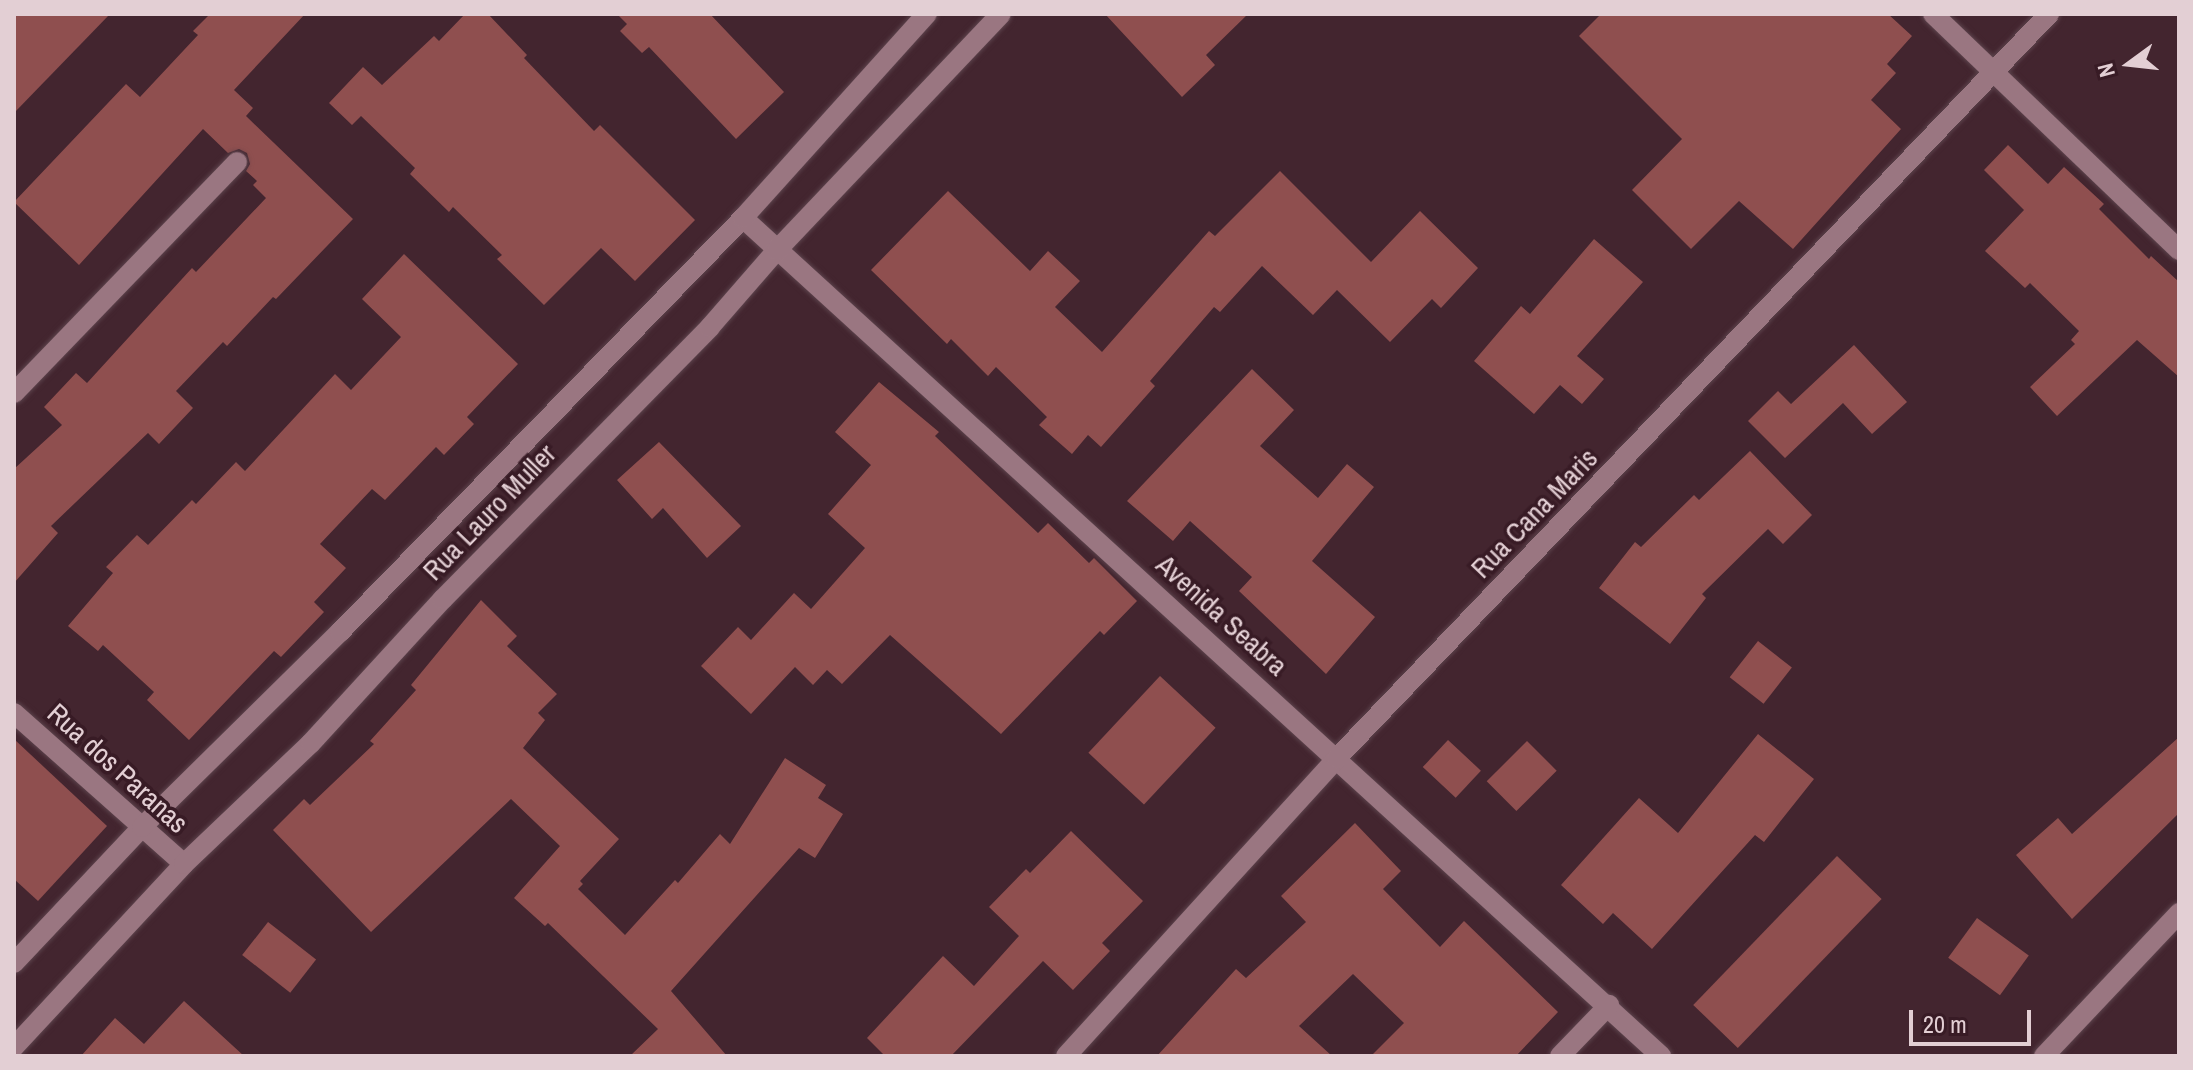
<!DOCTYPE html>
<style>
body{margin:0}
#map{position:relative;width:2193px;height:1070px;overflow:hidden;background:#43252f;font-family:"Archivo Narrow",sans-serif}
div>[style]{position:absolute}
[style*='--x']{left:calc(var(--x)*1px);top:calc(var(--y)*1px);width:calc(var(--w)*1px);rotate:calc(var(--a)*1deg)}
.building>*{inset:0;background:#8f4f4f;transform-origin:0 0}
.roads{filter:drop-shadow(0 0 2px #5c434c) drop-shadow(0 0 2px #5c434c)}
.minor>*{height:20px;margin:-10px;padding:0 10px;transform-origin:10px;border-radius:10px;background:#9a7681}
span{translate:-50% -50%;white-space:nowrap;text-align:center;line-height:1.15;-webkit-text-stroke:7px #381b25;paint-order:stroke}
.street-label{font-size:28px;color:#e3cfd4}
.frame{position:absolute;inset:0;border:16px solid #e3cfd4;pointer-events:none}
.north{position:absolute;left:2089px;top:24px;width:80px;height:80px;-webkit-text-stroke:6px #381b25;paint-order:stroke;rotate:255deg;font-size:22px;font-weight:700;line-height:32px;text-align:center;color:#e3cfd4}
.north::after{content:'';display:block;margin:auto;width:28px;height:36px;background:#e3cfd4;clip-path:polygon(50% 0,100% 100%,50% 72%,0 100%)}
.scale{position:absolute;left:1909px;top:1010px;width:122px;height:36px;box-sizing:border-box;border:4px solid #e3cfd4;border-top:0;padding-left:10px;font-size:24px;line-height:28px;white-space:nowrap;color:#e3cfd4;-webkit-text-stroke:6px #381b25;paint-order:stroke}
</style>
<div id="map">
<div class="building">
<i style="clip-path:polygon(14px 14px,110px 14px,14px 113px)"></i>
<i style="clip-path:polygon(210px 14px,305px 14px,234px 90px,253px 108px,246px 116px,353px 219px,276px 299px,273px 297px,227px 346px,223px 342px,176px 391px,193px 408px,159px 444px,148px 433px,51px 526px,58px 533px,14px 583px,14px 469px,62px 425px,44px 407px,76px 373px,87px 383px,192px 268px,196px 272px,266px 198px,253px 185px,257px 181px,246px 171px,250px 164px,247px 153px,239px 149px,228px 153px,203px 129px,79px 265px,14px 202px,126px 84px,140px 97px,198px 35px,193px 31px)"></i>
<i style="clip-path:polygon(465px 14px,488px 14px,527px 55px,524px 58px,594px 131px,600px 125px,695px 220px,635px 281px,601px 248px,544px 305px,497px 259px,502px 255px,453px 207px,449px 212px,410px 174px,415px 168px,361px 116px,352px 125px,329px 103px,363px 67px,382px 85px,434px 36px,439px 41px)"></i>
<i style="clip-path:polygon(617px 14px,710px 14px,784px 92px,736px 139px,649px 47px,642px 53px,620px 31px,627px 24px)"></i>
<i style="clip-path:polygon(1105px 14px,1248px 14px,1206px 55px,1215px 65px,1182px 97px)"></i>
<i style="clip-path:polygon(1601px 14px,1888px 14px,1912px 36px,1887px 64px,1896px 73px,1871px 100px,1901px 129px,1793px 249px,1739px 201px,1691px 249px,1632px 190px,1682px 139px,1579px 36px)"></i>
<i style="clip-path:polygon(2008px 145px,2048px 184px,2064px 167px,2104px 204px,2099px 209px,2149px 259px,2151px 256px,2179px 282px,2179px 377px,2137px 340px,2057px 416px,2030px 387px,2075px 344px,2071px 340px,2079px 331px,2030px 283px,2025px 288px,1985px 251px,2024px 210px,1984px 170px)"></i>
<i style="clip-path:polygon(1280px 171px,1371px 262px,1420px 211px,1478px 268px,1441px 308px,1432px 299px,1390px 342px,1337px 290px,1313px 315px,1262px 266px,1220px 312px,1214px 307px,1150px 381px,1155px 386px,1101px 447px,1088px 435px,1072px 454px,1039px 425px,1047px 417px,996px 367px,988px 376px,951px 339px,947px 344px,871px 270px,948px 191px,1030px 271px,1048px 251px,1080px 281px,1055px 307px,1102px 352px,1209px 231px,1215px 236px)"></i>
<i style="clip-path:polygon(1594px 239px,1643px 282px,1577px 356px,1604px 379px,1582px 404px,1560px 385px,1534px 414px,1474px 361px,1521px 306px,1530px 314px)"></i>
<i style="clip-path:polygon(404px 254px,518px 364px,467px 417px,474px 424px,444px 455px,436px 447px,385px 500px,372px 489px,320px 544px,346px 568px,314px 602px,324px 612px,281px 657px,274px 651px,189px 740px,147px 700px,154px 692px,103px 645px,98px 651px,68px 626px,113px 573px,106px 567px,137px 535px,148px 545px,192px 500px,196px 504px,236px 462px,245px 471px,335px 374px,351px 390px,401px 337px,362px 299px)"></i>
<i style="clip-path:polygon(1854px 345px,1907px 402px,1872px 434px,1843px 403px,1785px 458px,1748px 421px,1778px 391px,1791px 404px)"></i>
<i style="clip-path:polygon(1252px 369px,1294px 410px,1260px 446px,1318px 498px,1347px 464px,1374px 487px,1312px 561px,1375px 617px,1326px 674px,1239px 591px,1252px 577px,1190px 521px,1173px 541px,1127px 501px)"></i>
<i style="clip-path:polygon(879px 382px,939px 432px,935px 436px,1038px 533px,1048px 523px,1089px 563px,1094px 558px,1137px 601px,1104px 635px,1100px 631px,1001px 734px,890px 635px,842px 684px,827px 670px,813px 685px,795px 667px,751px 714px,701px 666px,738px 627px,751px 640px,794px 593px,811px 609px,865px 548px,828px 514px,871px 465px,835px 432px)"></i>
<i style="clip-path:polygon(659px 442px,741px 526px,707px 558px,663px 508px,652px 519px,617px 480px)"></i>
<i style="clip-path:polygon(1750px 451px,1812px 515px,1783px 544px,1768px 529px,1702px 594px,1706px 598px,1670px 644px,1599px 588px,1635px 542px,1641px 547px,1694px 495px,1699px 500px)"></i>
<i style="clip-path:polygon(481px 600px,517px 636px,507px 646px,557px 694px,538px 713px,545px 720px,523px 748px,619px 839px,580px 881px,583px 884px,578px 889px,625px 935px,675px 880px,678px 883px,720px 834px,730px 844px,785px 758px,826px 785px,818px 798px,843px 814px,815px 858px,799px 848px,671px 991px,727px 1056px,630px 1056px,658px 1029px,548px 923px,545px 926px,514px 898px,560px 846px,511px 799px,371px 932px,273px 830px,304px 799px,310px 805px,374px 744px,370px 741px,416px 690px,411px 685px)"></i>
<i style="left:1758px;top:641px;width:43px;height:46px;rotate:38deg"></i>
<i style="left:1160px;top:676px;width:76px;height:105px;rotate:43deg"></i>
<i style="clip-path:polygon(1758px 734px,1814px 779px,1764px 842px,1755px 835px,1652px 949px,1613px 913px,1603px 924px,1561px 885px,1639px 798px,1678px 833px)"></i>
<i style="clip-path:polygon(2179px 737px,2179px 813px,2072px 919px,2016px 855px,2058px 818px,2072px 834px)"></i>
<i style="clip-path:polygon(14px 739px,107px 826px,38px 901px,14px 879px)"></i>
<i style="left:1448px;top:740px;width:45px;height:37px;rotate:43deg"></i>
<i style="left:1527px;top:741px;width:42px;height:57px;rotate:45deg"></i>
<i style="clip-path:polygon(1355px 823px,1401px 871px,1383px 889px,1440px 947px,1464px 921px,1558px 1012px,1516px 1056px,1371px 1056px,1404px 1023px,1353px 974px,1299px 1026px,1332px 1056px,1157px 1056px,1236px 969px,1246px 978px,1306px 922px,1281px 896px)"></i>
<i style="clip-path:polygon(1071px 831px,1143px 901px,1102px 943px,1110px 951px,1073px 990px,1043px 961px,951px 1056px,885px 1056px,867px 1038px,943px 956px,974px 986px,1019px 936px,989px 907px,1026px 869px,1030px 873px)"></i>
<i style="left:1837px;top:856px;width:62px;height:207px;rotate:44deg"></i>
<i style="left:1977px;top:918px;width:64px;height:49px;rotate:36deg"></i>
<i style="left:268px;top:922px;width:61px;height:42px;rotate:38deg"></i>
<i style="clip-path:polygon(184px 1001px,244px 1056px,81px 1056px,115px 1018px,144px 1044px)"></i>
</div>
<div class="roads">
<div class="minor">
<i style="--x:1933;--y:14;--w:341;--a:43.8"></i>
<i style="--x:743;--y:218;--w:1243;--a:42.39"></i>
<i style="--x:14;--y:393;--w:321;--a:-46"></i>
<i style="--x:14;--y:713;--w:227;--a:41.6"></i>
<i style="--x:14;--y:963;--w:187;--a:-46.7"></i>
<i style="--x:142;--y:827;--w:278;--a:-44.6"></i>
<i style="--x:340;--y:632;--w:578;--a:-45.77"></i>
<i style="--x:743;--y:218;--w:275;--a:-48"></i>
<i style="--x:14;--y:1047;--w:250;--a:-47.1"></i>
<i style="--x:184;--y:864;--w:175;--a:-43.6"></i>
<i style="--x:311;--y:743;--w:195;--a:-47.5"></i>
<i style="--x:443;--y:599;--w:381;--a:-45.5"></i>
<i style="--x:710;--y:327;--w:102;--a:-49"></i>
<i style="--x:777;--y:250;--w:325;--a:-46.5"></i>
<i style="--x:1066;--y:1056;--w:403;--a:-47.7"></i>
<i style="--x:1337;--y:758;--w:1030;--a:-46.26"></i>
<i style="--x:1560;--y:1056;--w:71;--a:-46.1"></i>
<i style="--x:2044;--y:1056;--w:197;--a:-46.6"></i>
</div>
</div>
<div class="street-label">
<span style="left:489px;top:512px;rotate:-46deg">Rua Lauro Muller</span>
<span style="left:1534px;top:513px;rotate:-46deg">Rua Cana Maris</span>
<span style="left:1222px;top:615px;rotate:42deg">Avenida Seabra</span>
<span style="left:118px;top:768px;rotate:42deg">Rua dos Paranas</span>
</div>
<div class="frame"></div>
<div class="north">N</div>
<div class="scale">20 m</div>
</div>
